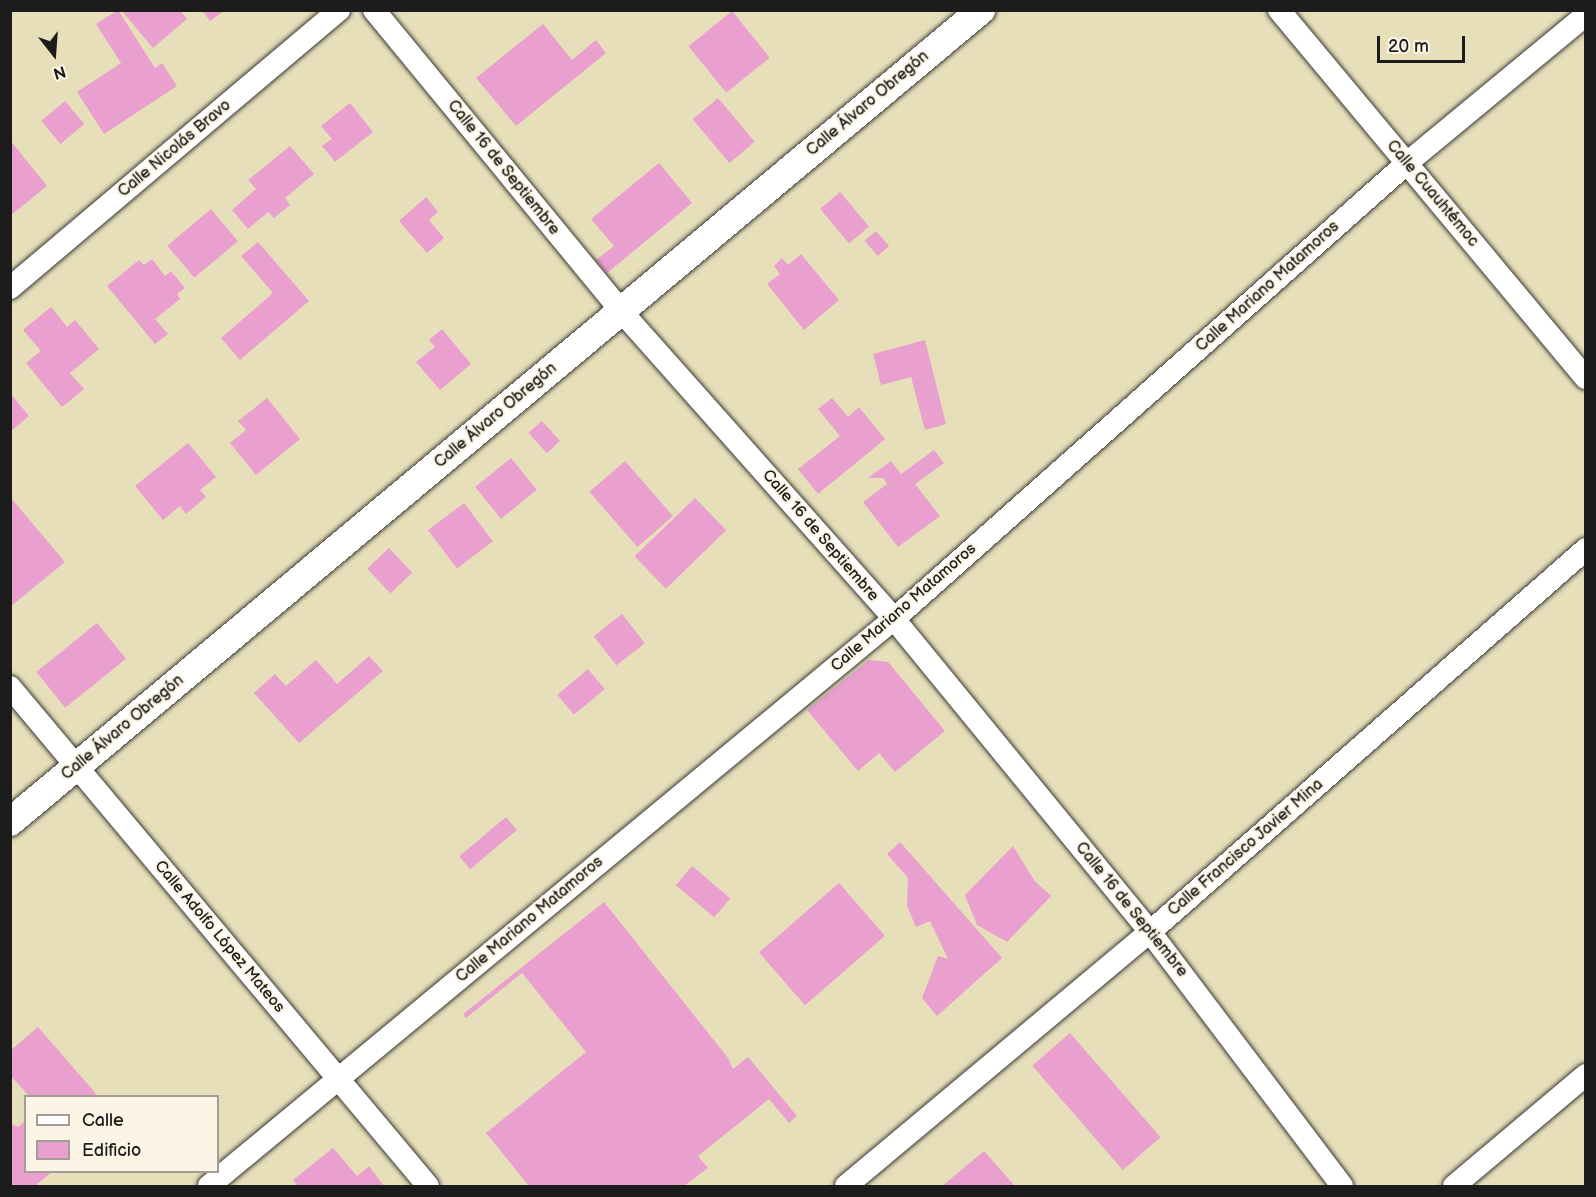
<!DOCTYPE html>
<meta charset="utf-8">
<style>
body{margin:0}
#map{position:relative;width:1596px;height:1197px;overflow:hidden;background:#e6dfba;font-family:"Balsamiq Sans",sans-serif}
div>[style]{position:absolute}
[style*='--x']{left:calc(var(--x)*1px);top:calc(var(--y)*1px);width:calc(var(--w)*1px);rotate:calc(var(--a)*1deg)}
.building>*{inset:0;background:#e9a0cf;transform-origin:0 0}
.roads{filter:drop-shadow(0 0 2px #3a3934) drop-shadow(0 0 2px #3a3934)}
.minor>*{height:22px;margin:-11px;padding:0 11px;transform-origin:11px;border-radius:11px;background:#fff}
.tertiary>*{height:28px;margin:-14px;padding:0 14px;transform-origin:14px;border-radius:14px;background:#fff}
span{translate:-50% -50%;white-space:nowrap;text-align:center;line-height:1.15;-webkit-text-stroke:4.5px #fcf5e5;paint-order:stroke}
.street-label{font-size:16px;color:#1c1c1c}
.frame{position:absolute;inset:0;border:12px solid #1c1c1c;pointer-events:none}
.legend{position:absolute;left:24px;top:1095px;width:195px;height:78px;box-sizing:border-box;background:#fcf5e5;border:2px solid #a29e95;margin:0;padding:8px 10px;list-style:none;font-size:18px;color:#1c1c1c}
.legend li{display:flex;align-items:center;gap:12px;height:30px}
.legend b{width:30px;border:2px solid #a29e95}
.north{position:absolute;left:24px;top:24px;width:60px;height:60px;-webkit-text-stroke:4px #fcf5e5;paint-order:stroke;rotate:163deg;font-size:16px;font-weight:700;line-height:24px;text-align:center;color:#1c1c1c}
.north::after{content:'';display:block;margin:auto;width:21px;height:27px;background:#1c1c1c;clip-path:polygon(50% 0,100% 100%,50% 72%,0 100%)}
.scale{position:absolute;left:1377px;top:36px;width:88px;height:27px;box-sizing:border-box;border:3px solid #1c1c1c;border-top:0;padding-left:8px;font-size:18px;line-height:21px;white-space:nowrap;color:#1c1c1c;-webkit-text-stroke:4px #fcf5e5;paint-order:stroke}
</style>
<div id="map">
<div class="building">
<i style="clip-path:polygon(118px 10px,155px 68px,162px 63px,177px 86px,104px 134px,77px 92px,121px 63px,96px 24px)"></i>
<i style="clip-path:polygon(121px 10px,180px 10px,187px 19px,153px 48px)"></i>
<i style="clip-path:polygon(202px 10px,225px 10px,210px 21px)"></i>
<i style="left:732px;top:11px;width:60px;height:56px;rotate:51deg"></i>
<i style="clip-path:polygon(543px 24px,572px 60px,596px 40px,606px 53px,516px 126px,476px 78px)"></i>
<i style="left:718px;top:98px;width:57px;height:33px;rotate:50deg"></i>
<i style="left:65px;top:101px;width:30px;height:31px;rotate:50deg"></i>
<i style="clip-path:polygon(350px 103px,373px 132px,335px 162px,322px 146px,332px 139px,321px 126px)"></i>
<i style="clip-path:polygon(10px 140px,47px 186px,10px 216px)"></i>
<i style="clip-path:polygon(290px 146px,314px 174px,285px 198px,290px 205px,274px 218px,268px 212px,248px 229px,232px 210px,256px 189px,248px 180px)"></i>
<i style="clip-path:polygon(659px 163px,692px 203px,607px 273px,596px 260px,614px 246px,591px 219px)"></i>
<i style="left:840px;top:192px;width:45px;height:26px;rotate:50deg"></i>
<i style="clip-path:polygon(426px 197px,438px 212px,429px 220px,444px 238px,427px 253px,399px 221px)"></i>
<i style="left:211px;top:209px;width:42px;height:57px;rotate:50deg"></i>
<i style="left:876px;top:231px;width:20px;height:15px;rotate:49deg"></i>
<i style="clip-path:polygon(258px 242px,309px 301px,240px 360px,221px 338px,273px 293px,241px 256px)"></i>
<i style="clip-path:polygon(801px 254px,839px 300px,804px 330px,767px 284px,780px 274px,774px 266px,782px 258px,788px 265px)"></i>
<i style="clip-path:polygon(152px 259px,165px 276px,171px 271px,185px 288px,177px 294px,180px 299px,155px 319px,168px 334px,155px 344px,107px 286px,139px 260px,144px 265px)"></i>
<i style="clip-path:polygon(51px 307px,67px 327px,75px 320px,99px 349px,70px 373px,84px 389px,62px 407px,26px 363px,41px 351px,23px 330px)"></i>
<i style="clip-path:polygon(442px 329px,471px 364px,440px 390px,416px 362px,435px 347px,429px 340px)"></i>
<i style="clip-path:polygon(925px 340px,946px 424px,925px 430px,911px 377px,881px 385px,873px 354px)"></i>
<i style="clip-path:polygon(10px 393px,29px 416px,10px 432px)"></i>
<i style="clip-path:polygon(267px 398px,300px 439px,256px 475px,230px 443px,246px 430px,238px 421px)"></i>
<i style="clip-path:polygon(832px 398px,848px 417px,859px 407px,885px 439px,818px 494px,798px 469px,840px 436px,818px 409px)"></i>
<i style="left:542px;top:421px;width:27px;height:18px;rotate:48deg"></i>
<i style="clip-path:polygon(188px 443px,216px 477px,200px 490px,206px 497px,186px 514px,180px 506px,163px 520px,135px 486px)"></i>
<i style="clip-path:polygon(934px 450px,944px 463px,915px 484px,940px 516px,898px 547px,863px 502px,887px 484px,883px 478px,868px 478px,891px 461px,901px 474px)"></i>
<i style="left:511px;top:458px;width:41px;height:46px;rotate:51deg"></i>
<i style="left:625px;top:461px;width:73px;height:47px;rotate:49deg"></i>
<i style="clip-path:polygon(10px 497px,65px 562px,10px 607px)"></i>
<i style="left:695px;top:498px;width:45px;height:84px;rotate:46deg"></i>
<i style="left:464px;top:503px;width:48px;height:45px;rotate:53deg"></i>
<i style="left:389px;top:548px;width:34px;height:30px;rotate:47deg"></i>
<i style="left:622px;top:614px;width:37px;height:36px;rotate:52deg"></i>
<i style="left:97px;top:623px;width:46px;height:78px;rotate:51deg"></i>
<i style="clip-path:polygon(369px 656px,383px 671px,299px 743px,254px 693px,275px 674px,286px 686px,316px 660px,337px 684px)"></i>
<i style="clip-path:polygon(869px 660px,888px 662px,945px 731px,895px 772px,879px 753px,858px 771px,807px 710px)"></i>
<i style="left:588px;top:669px;width:26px;height:40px;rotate:50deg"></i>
<i style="left:506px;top:817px;width:17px;height:61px;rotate:50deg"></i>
<i style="clip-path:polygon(900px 842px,1002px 958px,937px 1016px,922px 998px,938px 956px,948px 959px,930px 921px,916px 927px,907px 906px,908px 878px,887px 854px)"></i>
<i style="clip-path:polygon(1013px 846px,1034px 880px,1051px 896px,1007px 942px,977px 925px,965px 895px)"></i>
<i style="left:692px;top:866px;width:50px;height:25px;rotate:40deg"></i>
<i style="left:839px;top:883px;width:70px;height:106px;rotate:49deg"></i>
<i style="clip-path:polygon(604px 902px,728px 1058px,733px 1069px,748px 1057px,797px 1116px,789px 1123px,769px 1099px,698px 1156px,708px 1168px,684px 1186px,529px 1186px,486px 1133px,586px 1052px,522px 973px,466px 1018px,463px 1014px)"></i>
<i style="clip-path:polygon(38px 1027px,98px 1096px,29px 1096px,10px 1075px,10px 1051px)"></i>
<i style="left:1070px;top:1033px;width:138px;height:50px;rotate:49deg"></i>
<i style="clip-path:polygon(26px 1120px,26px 1172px,52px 1172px,37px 1184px,39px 1186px,10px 1186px,10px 1123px,18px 1127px)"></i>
<i style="clip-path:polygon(333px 1148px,357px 1176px,369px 1166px,384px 1186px,298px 1186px,293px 1180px)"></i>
<i style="clip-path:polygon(984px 1151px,1015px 1186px,942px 1186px)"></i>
</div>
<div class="roads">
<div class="minor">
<i style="--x:374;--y:10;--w:389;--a:50.6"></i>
<i style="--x:621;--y:311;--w:412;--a:48.4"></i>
<i style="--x:894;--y:619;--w:404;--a:50.7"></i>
<i style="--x:1150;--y:932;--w:318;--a:52.9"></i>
<i style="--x:1279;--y:10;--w:479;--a:50.2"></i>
<i style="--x:10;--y:288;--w:431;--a:-40.2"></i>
<i style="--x:10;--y:687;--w:651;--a:50.05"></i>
<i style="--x:209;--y:1186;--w:889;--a:-39.62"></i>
<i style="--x:894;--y:619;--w:686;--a:-41.63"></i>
<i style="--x:1407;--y:163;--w:232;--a:-39.6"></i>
<i style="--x:846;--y:1186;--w:396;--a:-39.9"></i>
<i style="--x:1150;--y:932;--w:580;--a:-41.3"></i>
<i style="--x:1454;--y:1186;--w:172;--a:-40.1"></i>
</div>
<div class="tertiary">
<i style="--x:10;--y:822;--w:1266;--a:-39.9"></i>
</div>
</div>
<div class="street-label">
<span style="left:868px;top:104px;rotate:-40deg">Calle Álvaro Obregón</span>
<span style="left:175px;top:149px;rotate:-40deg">Calle Nicolás Bravo</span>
<span style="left:503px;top:168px;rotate:51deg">Calle 16 de Septiembre</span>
<span style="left:1432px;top:194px;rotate:50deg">Calle Cuauhtémoc</span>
<span style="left:1268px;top:287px;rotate:-42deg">Calle Mariano Matamoros</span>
<span style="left:496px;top:416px;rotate:-40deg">Calle Álvaro Obregón</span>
<span style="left:820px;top:536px;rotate:49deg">Calle 16 de Septiembre</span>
<span style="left:904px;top:608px;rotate:-41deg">Calle Mariano Matamoros</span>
<span style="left:123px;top:728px;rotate:-40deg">Calle Álvaro Obregón</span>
<span style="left:1246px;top:848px;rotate:-41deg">Calle Francisco Javier Mina</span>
<span style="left:1131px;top:910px;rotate:51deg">Calle 16 de Septiembre</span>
<span style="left:530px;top:920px;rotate:-40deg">Calle Mariano Matamoros</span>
<span style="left:219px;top:937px;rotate:50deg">Calle Adolfo López Mateos</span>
</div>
<div class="frame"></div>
<ul class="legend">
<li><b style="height:8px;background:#fff"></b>Calle</li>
<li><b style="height:16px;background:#e9a0cf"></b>Edificio</li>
</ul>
<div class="north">N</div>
<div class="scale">20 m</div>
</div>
